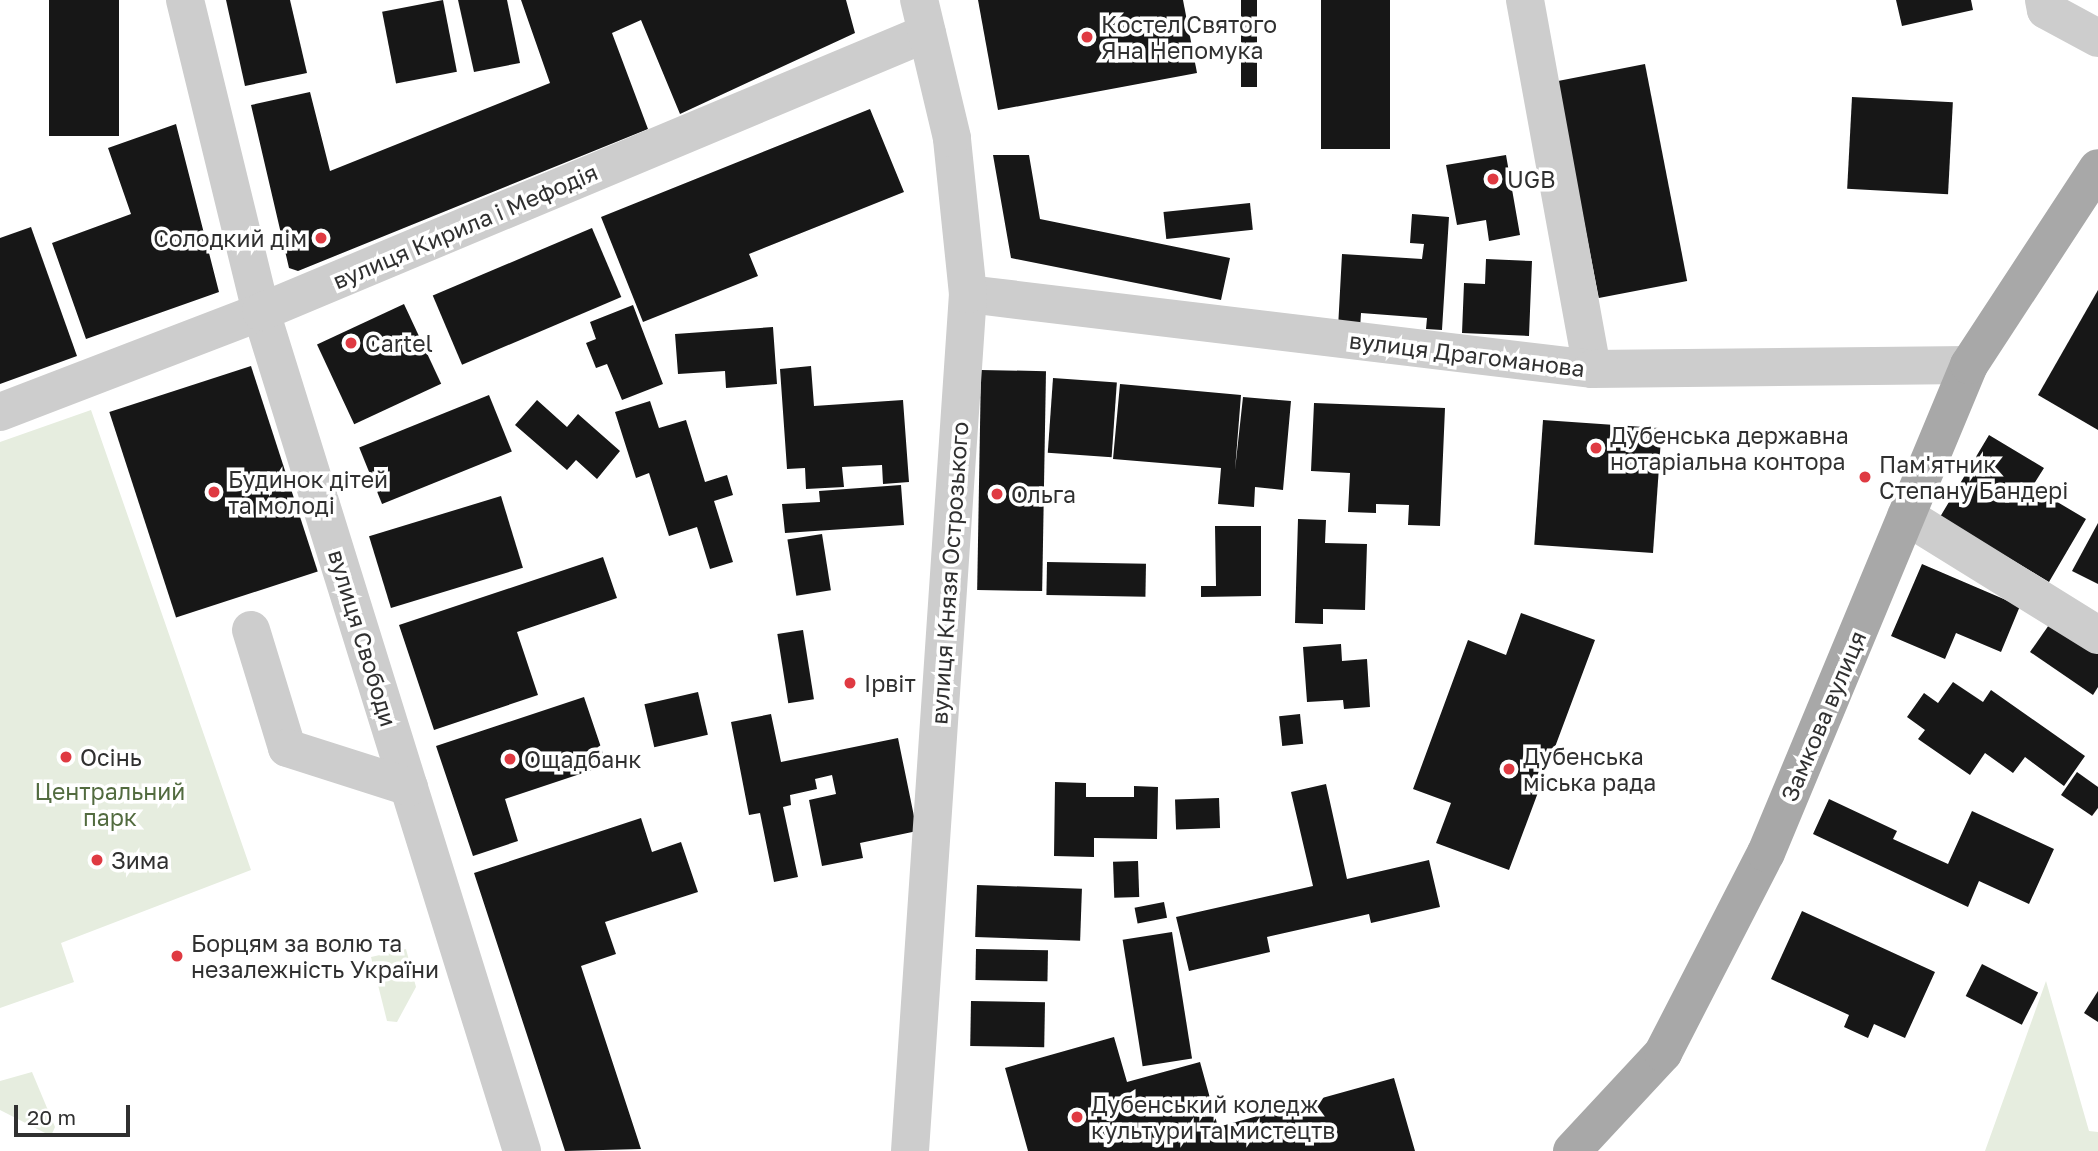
<!DOCTYPE html>
<meta charset="utf-8">
<style>
body{margin:0}
#map{position:relative;width:2098px;height:1151px;overflow:hidden;background:#fff;font-family:"Golos Text",sans-serif}
div>[style]{position:absolute}
[style*='--x']{left:calc(var(--x)*1px);top:calc(var(--y)*1px);width:calc(var(--w)*1px);rotate:calc(var(--a)*1deg)}
.green>*{inset:0;background:#e6eddf}
.building>*{inset:0;background:#171717;transform-origin:0 0}
.minor>*{height:38px;margin:-19px;padding:0 19px;transform-origin:19px;border-radius:19px;background:#cdcdcd}
.major>*{height:38px;margin:-19px;padding:0 19px;transform-origin:19px;border-radius:19px;background:#a8a8a8}
.dots>*{width:19px;height:19px;translate:-50% -50%;box-sizing:border-box;border:4px solid #fff;border-radius:50%}
span{translate:-50% -50%;white-space:nowrap;text-align:center;line-height:1.15;-webkit-text-stroke:7px #fff;paint-order:stroke}
.poi-label{font-size:23px;color:#303030}
.left{translate:0 -50%;text-align:left}
.right{translate:-100% -50%;text-align:right}
.street-label{font-size:23px;color:#303030}
.park-label{font-size:23px;color:#526b3f}
.scale{position:absolute;left:14px;top:1105px;width:116px;height:32px;box-sizing:border-box;border:4px solid #303030;border-top:0;padding-left:9px;font-size:21px;line-height:24px;white-space:nowrap;color:#303030;-webkit-text-stroke:5px #fff;paint-order:stroke}
</style>
<div id="map">
<div class="green">
<i style="clip-path:polygon(91px 410px,251px 870px,61px 943px,74px 982px,0 1008px,0 442px)"></i>
<i style="clip-path:polygon(406px 949px,416px 987px,397px 1022px,387px 1021px,371px 957px)"></i>
<i style="clip-path:polygon(2046px 981px,2089px 1131px,2098px 1132px,2098px 1151px,1985px 1151px)"></i>
<i style="clip-path:polygon(32px 1072px,55px 1127px,51px 1136px,0 1110px,0 1081px)"></i>
</div>
<div class="building">
<i style="left:49px;top:0;width:70px;height:136px"></i>
<i style="clip-path:polygon(226px 0,290px 0,307px 73px,245px 86px)"></i>
<i style="left:443px;top:0;width:73px;height:62px;rotate:79deg"></i>
<i style="clip-path:polygon(458px 0,507px 0,520px 63px,474px 72px)"></i>
<i style="clip-path:polygon(521px 0,846px 0,855px 33px,680px 114px,641px 20px,612px 33px,648px 129px,298px 271px,289px 268px,251px 105px,310px 92px,330px 171px,550px 83px)"></i>
<i style="clip-path:polygon(978px 0,1183px 0,1197px 73px,998px 110px)"></i>
<i style="left:1241px;top:0;width:16px;height:87px"></i>
<i style="left:1321px;top:0;width:69px;height:149px"></i>
<i style="clip-path:polygon(1896px 0,1971px 0,1973px 10px,1902px 26px)"></i>
<i style="left:1645px;top:64px;width:221px;height:90px;rotate:79deg"></i>
<i style="left:1852px;top:97px;width:101px;height:92px;rotate:3deg"></i>
<i style="clip-path:polygon(870px 109px,904px 192px,749px 254px,758px 276px,643px 322px,601px 217px)"></i>
<i style="clip-path:polygon(176px 124px,219px 292px,86px 339px,52px 243px,131px 214px,108px 148px)"></i>
<i style="clip-path:polygon(993px 155px,1029px 155px,1040px 219px,1230px 258px,1221px 300px,1011px 258px)"></i>
<i style="clip-path:polygon(1506px 155px,1520px 235px,1489px 241px,1486px 220px,1457px 225px,1446px 165px)"></i>
<i style="left:1250px;top:203px;width:27px;height:87px;rotate:84deg"></i>
<i style="clip-path:polygon(1412px 214px,1449px 217px,1442px 330px,1426px 329px,1427px 318px,1361px 313px,1360px 329px,1338px 328px,1342px 254px,1422px 259px,1424px 244px,1410px 243px)"></i>
<i style="clip-path:polygon(31px 227px,77px 356px,0 384px,0 238px)"></i>
<i style="left:592px;top:228px;width:75px;height:173px;rotate:67deg"></i>
<i style="clip-path:polygon(1486px 259px,1532px 261px,1529px 336px,1462px 333px,1464px 283px,1485px 284px)"></i>
<i style="clip-path:polygon(2098px 290px,2098px 430px,2038px 395px)"></i>
<i style="left:404px;top:304px;width:88px;height:96px;rotate:65deg"></i>
<i style="clip-path:polygon(633px 305px,663px 384px,622px 400px,607px 364px,596px 368px,586px 343px,596px 339px,590px 322px)"></i>
<i style="clip-path:polygon(773px 327px,777px 384px,726px 388px,725px 371px,678px 374px,675px 334px)"></i>
<i style="left:251px;top:366px;width:216px;height:149px;rotate:72deg"></i>
<i style="clip-path:polygon(811px 366px,814px 406px,903px 400px,909px 482px,883px 484px,882px 465px,842px 467px,844px 487px,806px 489px,805px 468px,787px 469px,780px 369px)"></i>
<i style="left:981px;top:370px;width:65px;height:220px;rotate:1deg"></i>
<i style="left:1053px;top:378px;width:64px;height:75px;rotate:4deg"></i>
<i style="clip-path:polygon(1120px 384px,1241px 395px,1235px 470px,1243px 397px,1291px 401px,1283px 490px,1255px 487px,1254px 507px,1218px 504px,1221px 468px,1113px 459px)"></i>
<i style="left:489px;top:395px;width:61px;height:140px;rotate:68deg"></i>
<i style="clip-path:polygon(537px 400px,567px 427px,578px 414px,620px 451px,597px 479px,576px 460px,567px 470px,515px 425px)"></i>
<i style="clip-path:polygon(650px 401px,659px 428px,686px 420px,705px 482px,727px 475px,733px 495px,714px 501px,733px 562px,710px 569px,697px 527px,669px 536px,649px 473px,636px 478px,615px 412px)"></i>
<i style="clip-path:polygon(1314px 403px,1445px 408px,1440px 526px,1408px 525px,1409px 505px,1376px 504px,1376px 513px,1348px 512px,1350px 473px,1311px 471px)"></i>
<i style="left:1543px;top:420px;width:119px;height:125px;rotate:4deg"></i>
<i style="clip-path:polygon(1989px 435px,2044px 468px,2032px 487px,2086px 519px,2049px 582px,1940px 517px)"></i>
<i style="clip-path:polygon(901px 485px,904px 525px,785px 533px,782px 504px,820px 502px,819px 491px)"></i>
<i style="left:501px;top:496px;width:75px;height:138px;rotate:73deg"></i>
<i style="clip-path:polygon(1298px 519px,1326px 520px,1325px 543px,1367px 544px,1365px 610px,1323px 609px,1323px 624px,1295px 623px)"></i>
<i style="clip-path:polygon(2098px 523px,2098px 584px,2072px 571px)"></i>
<i style="clip-path:polygon(1215px 526px,1261px 526px,1261px 596px,1201px 597px,1201px 586px,1216px 586px)"></i>
<i style="left:822px;top:534px;width:57px;height:35px;rotate:81deg"></i>
<i style="clip-path:polygon(603px 557px,617px 598px,517px 632px,538px 695px,434px 730px,399px 625px)"></i>
<i style="left:1047px;top:562px;width:99px;height:33px;rotate:1deg"></i>
<i style="clip-path:polygon(1922px 564px,2020px 606px,2001px 652px,1956px 633px,1945px 659px,1891px 636px)"></i>
<i style="clip-path:polygon(1521px 613px,1595px 640px,1509px 870px,1436px 843px,1451px 803px,1413px 789px,1468px 640px,1506px 655px)"></i>
<i style="clip-path:polygon(2051px 622px,2098px 654px,2098px 687px,2093px 695px,2030px 652px)"></i>
<i style="left:803px;top:630px;width:70px;height:26px;rotate:81deg"></i>
<i style="clip-path:polygon(1341px 644px,1342px 661px,1367px 659px,1370px 707px,1344px 709px,1343px 700px,1307px 702px,1303px 647px)"></i>
<i style="clip-path:polygon(1953px 682px,1983px 702px,1991px 690px,2085px 756px,2064px 786px,2025px 757px,2013px 773px,1985px 753px,1970px 775px,1918px 739px,1925px 730px,1907px 717px,1924px 693px,1938px 703px)"></i>
<i style="left:698px;top:692px;width:44px;height:55px;rotate:77deg"></i>
<i style="clip-path:polygon(584px 697px,607px 765px,505px 799px,518px 841px,473px 856px,436px 746px)"></i>
<i style="clip-path:polygon(771px 714px,781px 762px,898px 738px,917px 831px,860px 843px,863px 858px,822px 866px,809px 800px,836px 794px,832px 775px,815px 779px,817px 789px,790px 795px,791px 805px,783px 807px,798px 877px,774px 882px,760px 813px,749px 815px,731px 722px)"></i>
<i style="left:1300px;top:714px;width:30px;height:21px;rotate:84deg"></i>
<i style="clip-path:polygon(2077px 772px,2098px 787px,2098px 808px,2092px 816px,2061px 795px)"></i>
<i style="clip-path:polygon(1055px 782px,1086px 783px,1086px 797px,1134px 797px,1134px 786px,1158px 787px,1157px 839px,1094px 838px,1094px 857px,1054px 856px)"></i>
<i style="clip-path:polygon(1326px 784px,1347px 879px,1429px 860px,1440px 907px,1371px 923px,1369px 914px,1267px 937px,1270px 952px,1189px 971px,1176px 917px,1313px 886px,1291px 792px)"></i>
<i style="left:1219px;top:798px;width:30px;height:44px;rotate:88deg"></i>
<i style="clip-path:polygon(1829px 799px,1897px 831px,1893px 839px,1948px 864px,1972px 811px,2054px 849px,2029px 904px,1979px 881px,1968px 907px,1813px 834px)"></i>
<i style="clip-path:polygon(641px 818px,652px 852px,681px 842px,698px 892px,605px 922px,616px 954px,581px 966px,641px 1149px,565px 1151px,474px 873px)"></i>
<i style="left:1138px;top:861px;width:36px;height:25px;rotate:88deg"></i>
<i style="left:977px;top:885px;width:105px;height:52px;rotate:2deg"></i>
<i style="left:1164px;top:902px;width:16px;height:30px;rotate:79deg"></i>
<i style="clip-path:polygon(1802px 911px,1935px 972px,1905px 1038px,1874px 1024px,1868px 1038px,1844px 1027px,1849px 1015px,1771px 979px)"></i>
<i style="left:1172px;top:932px;width:128px;height:50px;rotate:81deg"></i>
<i style="left:976px;top:949px;width:72px;height:31px;rotate:1deg"></i>
<i style="left:1982px;top:964px;width:63px;height:36px;rotate:27deg"></i>
<i style="clip-path:polygon(2098px 991px,2098px 1022px,2084px 1013px)"></i>
<i style="left:971px;top:1001px;width:74px;height:45px;rotate:1deg"></i>
<i style="clip-path:polygon(1114px 1037px,1127px 1082px,1200px 1062px,1218px 1127px,1394px 1078px,1415px 1151px,1028px 1151px,1005px 1068px)"></i>
</div>
<div class="minor">
<i style="--x:185;--y:0;--w:321;--a:76.3"></i>
<i style="--x:261;--y:312;--w:879;--a:72.72"></i>
<i style="--x:1525;--y:0;--w:375;--a:79.7"></i>
<i style="--x:2044;--y:0;--w:10;--a:79"></i>
<i style="--x:2046;--y:10;--w:59;--a:28.3"></i>
<i style="--x:968;--y:294;--w:628;--a:6.85"></i>
<i style="--x:1592;--y:369;--w:377;--a:-0.6"></i>
<i style="--x:0;--y:412;--w:280;--a:-21"></i>
<i style="--x:261;--y:312;--w:722;--a:-22.73"></i>
<i style="--x:1906;--y:516;--w:226;--a:31.8"></i>
<i style="--x:251;--y:630;--w:123;--a:73"></i>
<i style="--x:287;--y:748;--w:128;--a:17.7"></i>
<i style="--x:910;--y:1151;--w:859;--a:-86.13"></i>
<i style="--x:968;--y:294;--w:157;--a:-95.9"></i>
<i style="--x:952;--y:138;--w:142;--a:-103.4"></i>
</div>
<div class="major">
<i style="--x:1572;--y:1151;--w:134;--a:-47.1"></i>
<i style="--x:1663;--y:1053;--w:225;--a:-62.8"></i>
<i style="--x:1766;--y:853;--w:529;--a:-67.41"></i>
<i style="--x:1969;--y:365;--w:235;--a:-56.8"></i>
</div>
<div class="dots">
<i style="left:1087px;top:37px;background:#df3a42"></i>
<i style="left:1493px;top:179px;background:#df3a42"></i>
<i style="left:321px;top:238px;background:#df3a42"></i>
<i style="left:351px;top:343px;background:#df3a42"></i>
<i style="left:1596px;top:448px;background:#df3a42"></i>
<i style="left:1865px;top:477px;background:#df3a42"></i>
<i style="left:214px;top:492px;background:#df3a42"></i>
<i style="left:997px;top:494px;background:#df3a42"></i>
<i style="left:850px;top:683px;background:#df3a42"></i>
<i style="left:66px;top:757px;background:#df3a42"></i>
<i style="left:510px;top:759px;background:#df3a42"></i>
<i style="left:1509px;top:769px;background:#df3a42"></i>
<i style="left:97px;top:860px;background:#df3a42"></i>
<i style="left:177px;top:956px;background:#df3a42"></i>
<i style="left:1077px;top:1117px;background:#df3a42"></i>
</div>
<div class="poi-label">
<span class="left" style="left:1101px;top:37px">Костел Святого<br>Яна Непомука</span>
<span class="left" style="left:1507px;top:179px">UGB</span>
<span class="right" style="left:307px;top:238px">Солодкий дім</span>
<span class="left" style="left:365px;top:343px">Cartel</span>
<span class="left" style="left:1610px;top:448px">Дубенська державна<br>нотаріальна контора</span>
<span class="left" style="left:1879px;top:477px">Пам'ятник<br>Степану Бандері</span>
<span class="left" style="left:228px;top:492px">Будинок дітей<br>та молоді</span>
<span class="left" style="left:1011px;top:494px">Ольга</span>
<span class="left" style="left:864px;top:683px">Ірвіт</span>
<span class="left" style="left:1523px;top:769px">Дубенська<br>міська рада</span>
<span class="left" style="left:80px;top:757px">Осінь</span>
<span class="left" style="left:524px;top:759px">Ощадбанк</span>
<span class="left" style="left:111px;top:860px">Зима</span>
<span class="left" style="left:191px;top:956px">Борцям за волю та<br>незалежність України</span>
<span class="left" style="left:1091px;top:1117px">Дубенський коледж<br>культури та мистецтв</span>
</div>
<div class="street-label">
<span style="left:465px;top:226px;rotate:-23deg">вулиця Кирила і Мефодія</span>
<span style="left:1467px;top:354px;rotate:7deg">вулиця Драгоманова</span>
<span style="left:949px;top:573px;rotate:-86deg">вулиця Князя Острозького</span>
<span style="left:363px;top:638px;rotate:73deg">вулиця Свободи</span>
<span style="left:1823px;top:716px;rotate:-67deg">Замкова вулиця</span>
</div>
<div class="park-label">
<span style="left:110px;top:804px">Центральний<br>парк</span>
</div>
<div class="scale">20 m</div>
</div>
